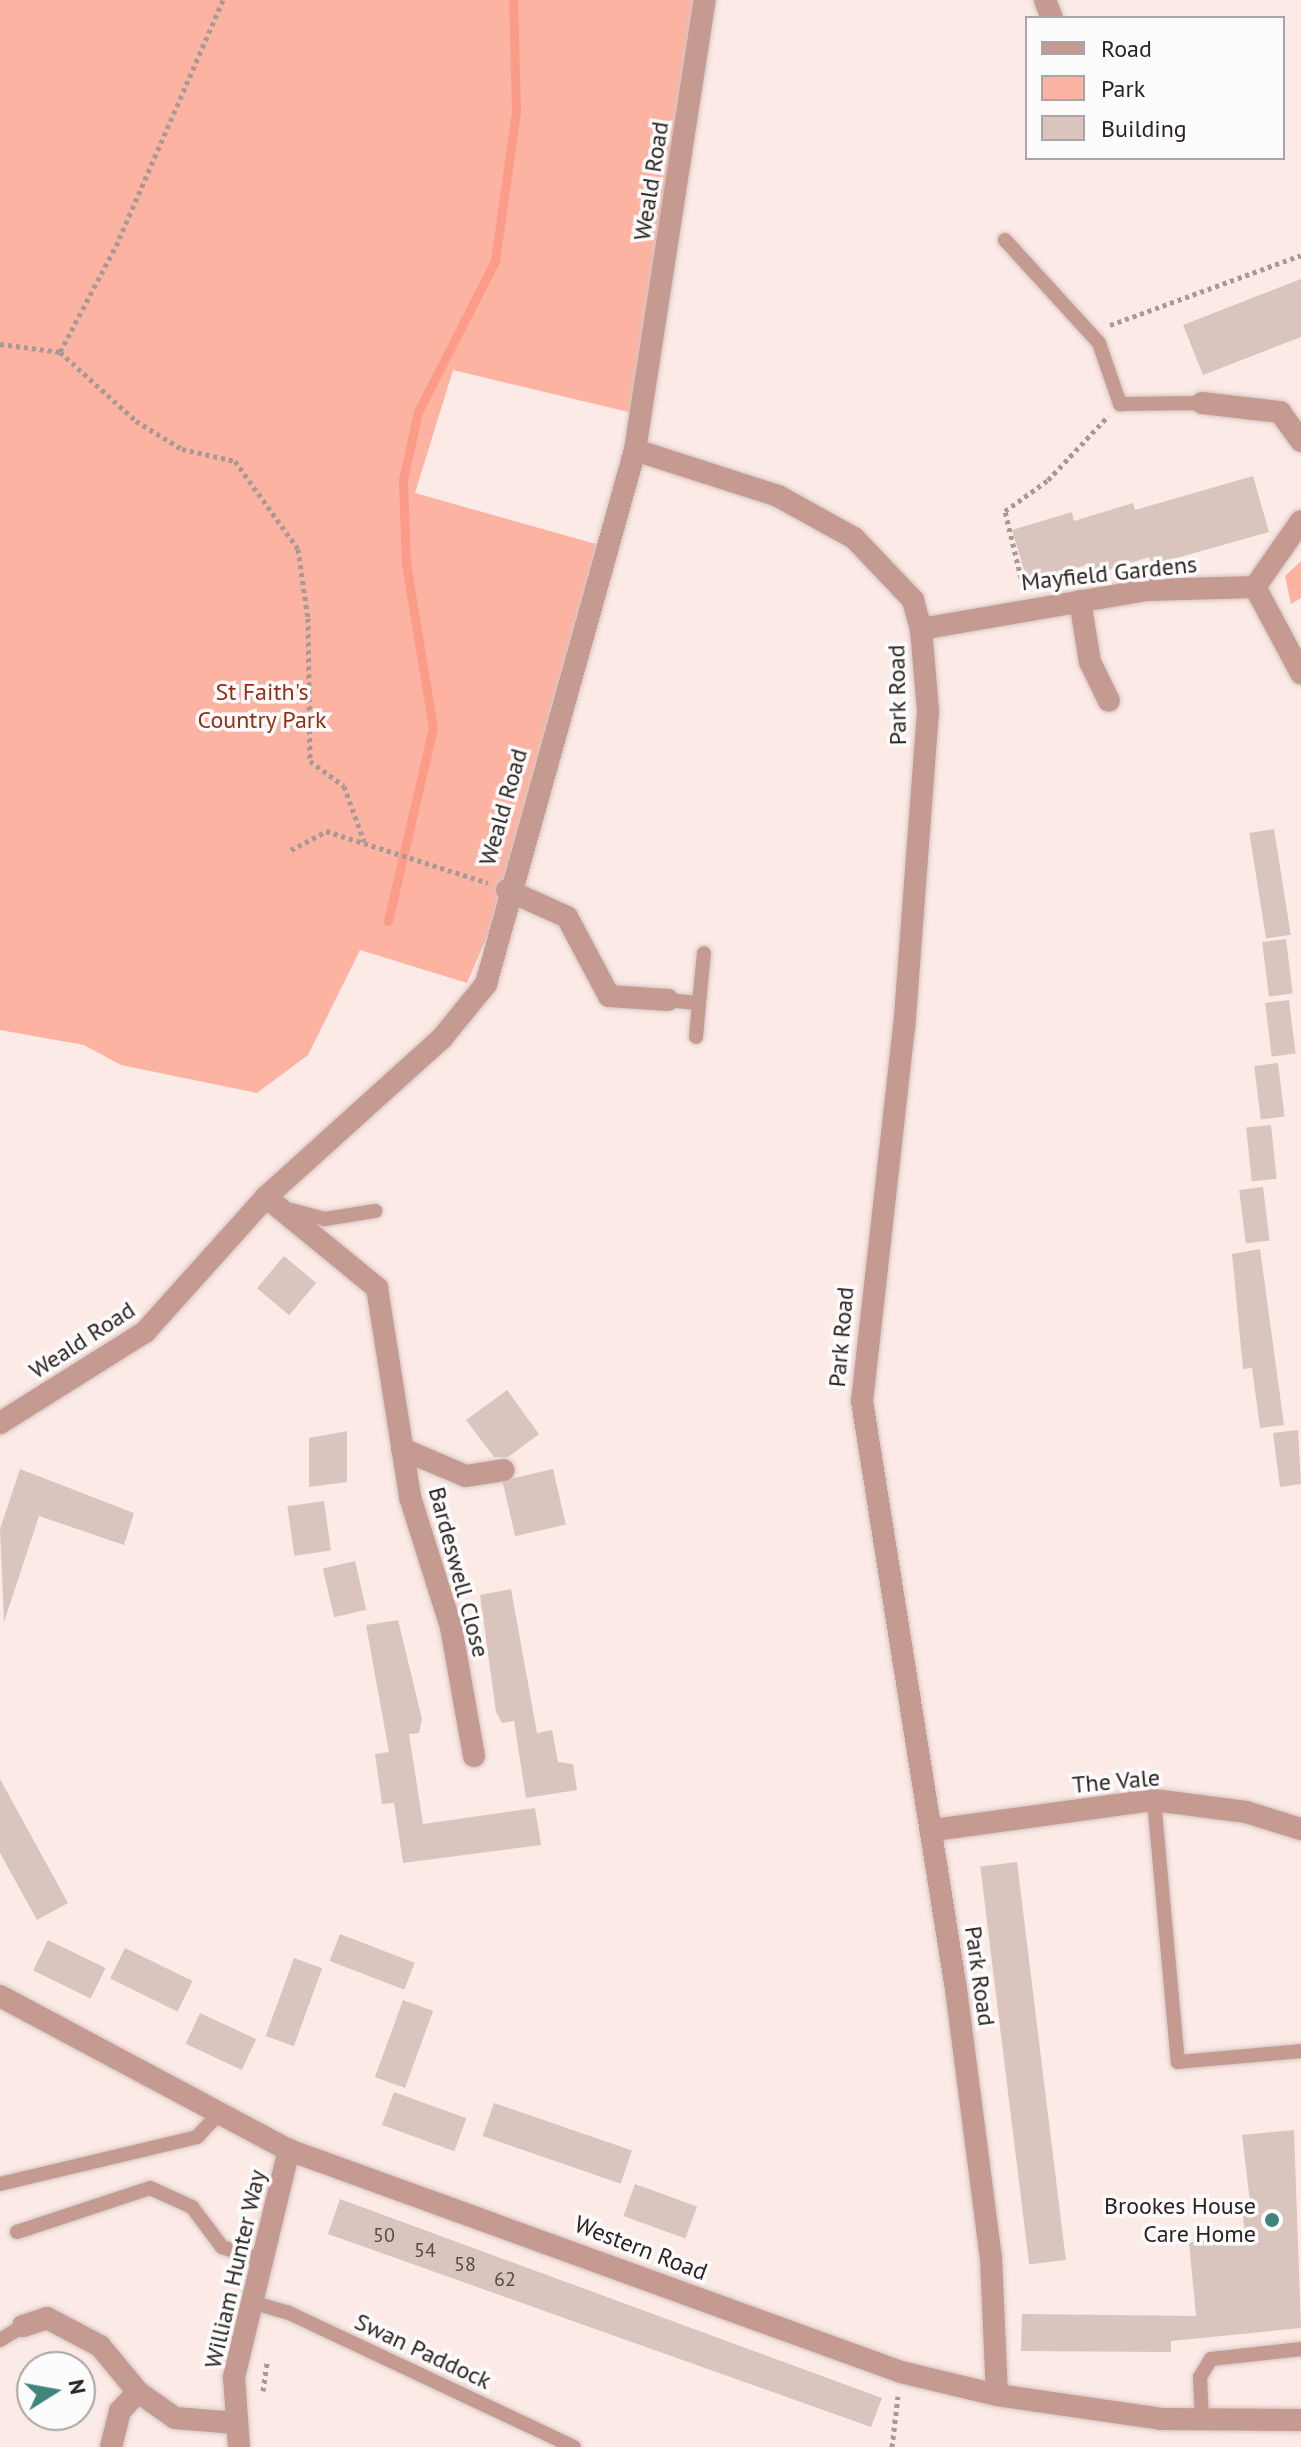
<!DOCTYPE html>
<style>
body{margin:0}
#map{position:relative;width:1301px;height:2447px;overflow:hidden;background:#fceae6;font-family:"PT Sans",sans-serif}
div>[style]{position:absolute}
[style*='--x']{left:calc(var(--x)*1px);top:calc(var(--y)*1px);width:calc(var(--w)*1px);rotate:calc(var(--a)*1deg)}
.green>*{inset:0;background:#fcb3a2}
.stream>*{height:9px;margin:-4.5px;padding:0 4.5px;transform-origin:4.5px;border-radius:4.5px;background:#fa9c88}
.building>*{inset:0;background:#dac4be;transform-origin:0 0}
.path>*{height:5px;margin-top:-2.5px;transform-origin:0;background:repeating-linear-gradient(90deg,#a79996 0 4px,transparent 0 8px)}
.roads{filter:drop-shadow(0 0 2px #d6c6c3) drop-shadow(0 0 2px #d6c6c3)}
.service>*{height:14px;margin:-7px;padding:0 7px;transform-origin:7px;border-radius:7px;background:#c49a91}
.minor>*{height:22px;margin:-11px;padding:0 11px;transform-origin:11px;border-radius:11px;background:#c49a91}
.tertiary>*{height:22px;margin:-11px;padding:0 11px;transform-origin:11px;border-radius:11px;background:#c49a91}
.dots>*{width:22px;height:22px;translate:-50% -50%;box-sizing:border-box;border:4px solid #fcfcfc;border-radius:50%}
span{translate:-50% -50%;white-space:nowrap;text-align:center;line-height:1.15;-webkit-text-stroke:7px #fcfcfc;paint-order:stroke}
.number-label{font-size:20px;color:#574b48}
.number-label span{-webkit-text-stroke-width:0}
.street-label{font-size:24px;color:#2b2321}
.park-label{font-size:24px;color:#972c17}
.poi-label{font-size:24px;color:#2b2321}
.right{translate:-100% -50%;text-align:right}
.legend{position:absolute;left:1025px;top:16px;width:260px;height:144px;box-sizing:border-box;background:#fcfcfc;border:2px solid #a8a5a4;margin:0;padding:10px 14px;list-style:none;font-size:24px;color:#2b2321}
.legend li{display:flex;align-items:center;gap:16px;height:40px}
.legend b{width:40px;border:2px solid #a8a5a4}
.north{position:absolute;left:16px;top:2351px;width:80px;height:80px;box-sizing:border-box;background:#fcfcfc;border:2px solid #a8a5a4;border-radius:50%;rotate:79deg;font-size:22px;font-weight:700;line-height:32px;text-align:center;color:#2b2321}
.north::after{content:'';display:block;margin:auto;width:28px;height:36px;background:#40857b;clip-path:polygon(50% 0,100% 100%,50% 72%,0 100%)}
</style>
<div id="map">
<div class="green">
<i style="clip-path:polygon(0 0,705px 0,641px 415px,453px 370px,415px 493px,603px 546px,507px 890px,467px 983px,360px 950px,308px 1055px,257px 1093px,121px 1065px,84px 1045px,0 1030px)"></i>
<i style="clip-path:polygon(1301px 561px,1301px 598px,1291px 604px,1285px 576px)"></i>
</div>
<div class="stream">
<i style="--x:388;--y:921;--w:198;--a:-76.9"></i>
<i style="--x:433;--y:728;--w:167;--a:-99.3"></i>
<i style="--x:406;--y:563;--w:83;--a:-92.1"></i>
<i style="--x:403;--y:480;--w:70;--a:-77.6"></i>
<i style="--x:418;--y:412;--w:169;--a:-63"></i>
<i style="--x:495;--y:261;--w:151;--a:-82"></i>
<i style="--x:516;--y:111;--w:111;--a:-91.5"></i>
</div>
<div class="building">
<i style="clip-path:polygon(1301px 279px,1301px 337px,1203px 375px,1183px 325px)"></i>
<i style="clip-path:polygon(1253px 476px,1269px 532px,1152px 565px,1149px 557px,1093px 575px,1090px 564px,1028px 583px,1012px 530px,1072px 512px,1074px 521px,1133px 503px,1135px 510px)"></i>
<i style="left:1274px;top:829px;width:107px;height:25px;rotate:81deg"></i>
<i style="left:1286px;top:939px;width:55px;height:24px;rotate:83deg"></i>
<i style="left:1289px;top:1000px;width:54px;height:24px;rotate:83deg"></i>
<i style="left:1278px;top:1063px;width:54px;height:24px;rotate:83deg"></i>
<i style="left:1271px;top:1125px;width:54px;height:25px;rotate:84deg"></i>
<i style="left:1263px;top:1187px;width:54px;height:24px;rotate:83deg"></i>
<i style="clip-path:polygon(1260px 1249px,1284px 1425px,1260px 1428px,1252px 1368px,1243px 1369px,1232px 1254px)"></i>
<i style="left:284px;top:1256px;width:42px;height:42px;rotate:40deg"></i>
<i style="clip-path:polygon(507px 1390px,539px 1434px,508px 1457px,494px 1457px,466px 1420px)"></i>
<i style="clip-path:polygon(1298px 1430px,1301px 1484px,1280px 1487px,1273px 1433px)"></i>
<i style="clip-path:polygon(347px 1431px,347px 1482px,309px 1487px,309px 1438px)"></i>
<i style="clip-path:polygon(20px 1469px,134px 1513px,124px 1545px,39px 1516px,4px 1622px,0 1529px)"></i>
<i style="left:553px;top:1469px;width:57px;height:52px;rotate:77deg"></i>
<i style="left:324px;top:1501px;width:50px;height:37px;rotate:82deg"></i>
<i style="left:355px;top:1561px;width:50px;height:33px;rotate:77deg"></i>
<i style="clip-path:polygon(511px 1589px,537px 1733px,552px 1730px,558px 1762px,573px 1764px,577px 1790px,526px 1798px,514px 1721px,502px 1723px,496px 1712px,480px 1595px)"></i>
<i style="clip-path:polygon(398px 1620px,422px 1719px,419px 1733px,409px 1734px,423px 1824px,535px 1808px,541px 1845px,403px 1863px,394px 1803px,382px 1804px,375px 1754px,389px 1752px,366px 1625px)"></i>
<i style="clip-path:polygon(0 1779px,68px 1903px,37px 1920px,0 1853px)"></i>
<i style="left:1017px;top:1862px;width:401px;height:37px;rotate:83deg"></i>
<i style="left:340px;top:1934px;width:80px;height:29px;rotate:21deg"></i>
<i style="left:48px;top:1940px;width:64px;height:34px;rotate:26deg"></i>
<i style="left:125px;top:1948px;width:75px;height:34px;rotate:26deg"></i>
<i style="left:294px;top:1958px;width:30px;height:83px;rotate:20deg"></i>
<i style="left:403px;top:2000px;width:32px;height:82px;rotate:20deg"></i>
<i style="left:200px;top:2013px;width:62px;height:34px;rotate:25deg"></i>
<i style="left:394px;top:2092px;width:77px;height:35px;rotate:20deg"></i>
<i style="left:494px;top:2103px;width:146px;height:35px;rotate:19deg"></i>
<i style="clip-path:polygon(1294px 2130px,1301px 2328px,1171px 2341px,1171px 2352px,1021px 2351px,1022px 2314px,1196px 2316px,1189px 2242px,1245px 2237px,1242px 2203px,1250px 2202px,1242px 2135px)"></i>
<i style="left:635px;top:2184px;width:66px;height:34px;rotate:20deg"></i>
<i style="clip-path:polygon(340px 2199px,882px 2398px,871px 2427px,328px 2234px)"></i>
</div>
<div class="path">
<i style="--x:223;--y:0;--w:264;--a:113.5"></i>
<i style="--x:118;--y:242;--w:124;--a:117.8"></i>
<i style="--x:60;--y:352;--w:103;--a:42.2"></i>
<i style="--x:136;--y:421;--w:54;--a:31.3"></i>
<i style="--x:182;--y:449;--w:54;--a:12.8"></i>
<i style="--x:235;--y:461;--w:108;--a:54.4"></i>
<i style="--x:298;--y:549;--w:70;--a:81.8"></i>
<i style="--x:308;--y:618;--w:143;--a:89.2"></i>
<i style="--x:310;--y:761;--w:42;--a:36.3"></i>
<i style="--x:344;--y:786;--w:59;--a:70"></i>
<i style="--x:1110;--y:325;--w:203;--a:-20.1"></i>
<i style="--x:0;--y:344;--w:61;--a:7.6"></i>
<i style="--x:1023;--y:586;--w:77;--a:-103.5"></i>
<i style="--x:1005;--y:511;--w:53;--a:-35.8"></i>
<i style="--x:1048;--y:480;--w:88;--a:-46.8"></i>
<i style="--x:291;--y:850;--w:40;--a:-28"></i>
<i style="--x:326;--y:831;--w:170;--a:17.8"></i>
<i style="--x:263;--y:2391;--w:29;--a:-82"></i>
<i style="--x:892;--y:2447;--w:51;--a:-83.3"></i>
</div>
<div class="roads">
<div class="service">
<i style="--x:1005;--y:240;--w:139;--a:47.6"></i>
<i style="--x:1099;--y:343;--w:65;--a:71"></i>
<i style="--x:1120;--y:404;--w:82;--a:-0.7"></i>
<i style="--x:668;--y:1000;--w:31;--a:6"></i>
<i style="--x:699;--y:1003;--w:34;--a:95"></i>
<i style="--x:699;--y:1003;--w:50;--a:-84.3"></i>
<i style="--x:291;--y:1210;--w:35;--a:15"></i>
<i style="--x:325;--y:1219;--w:51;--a:-9.1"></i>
<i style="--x:1154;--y:1800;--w:263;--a:84.8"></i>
<i style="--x:1178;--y:2062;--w:123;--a:-5.1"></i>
<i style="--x:0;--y:2184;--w:203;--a:-13.4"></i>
<i style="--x:197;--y:2137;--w:34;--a:-47"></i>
<i style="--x:17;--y:2232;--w:140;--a:-18.3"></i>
<i style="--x:150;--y:2188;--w:46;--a:24.3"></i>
<i style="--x:192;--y:2207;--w:50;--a:53.1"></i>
<i style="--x:222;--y:2247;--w:40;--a:18"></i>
<i style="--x:251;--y:2302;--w:37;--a:16"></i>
<i style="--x:287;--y:2312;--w:317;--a:25.2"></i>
<i style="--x:0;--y:2340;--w:27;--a:-31"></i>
<i style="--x:1202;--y:2421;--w:44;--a:-92.6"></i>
<i style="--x:1200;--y:2377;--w:21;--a:-59"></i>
<i style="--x:1211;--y:2359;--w:91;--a:-6.3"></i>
</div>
<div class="minor">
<i style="--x:1045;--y:0;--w:19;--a:69"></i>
<i style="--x:1202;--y:403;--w:79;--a:6.6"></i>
<i style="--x:1280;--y:412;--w:36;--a:54"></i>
<i style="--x:635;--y:450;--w:150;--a:17.8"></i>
<i style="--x:778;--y:496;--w:87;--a:28.9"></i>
<i style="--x:854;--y:538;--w:86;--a:46.4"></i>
<i style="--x:913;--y:600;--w:30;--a:75"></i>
<i style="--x:921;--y:629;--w:82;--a:85.1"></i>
<i style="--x:928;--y:711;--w:317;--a:94.3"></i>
<i style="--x:904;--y:1027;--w:376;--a:96.4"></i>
<i style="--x:862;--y:1401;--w:595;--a:80.92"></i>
<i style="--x:956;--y:1989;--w:271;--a:82.6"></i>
<i style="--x:991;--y:2258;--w:137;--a:87.5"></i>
<i style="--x:1255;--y:587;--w:80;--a:-55.1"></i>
<i style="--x:1080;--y:601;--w:62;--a:80.7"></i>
<i style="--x:1090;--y:662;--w:43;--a:64"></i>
<i style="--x:921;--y:629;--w:229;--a:-9.8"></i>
<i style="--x:1147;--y:590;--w:108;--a:-1.6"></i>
<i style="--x:1255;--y:587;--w:98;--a:61.9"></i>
<i style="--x:507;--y:890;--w:66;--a:24.2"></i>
<i style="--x:567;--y:917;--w:89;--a:62"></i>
<i style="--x:609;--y:996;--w:59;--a:3.9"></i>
<i style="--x:266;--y:1197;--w:144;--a:39.3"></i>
<i style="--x:377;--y:1288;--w:212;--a:81"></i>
<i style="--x:410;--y:1497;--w:136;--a:72.5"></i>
<i style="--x:451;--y:1627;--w:131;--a:79.9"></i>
<i style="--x:402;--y:1449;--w:69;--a:22.9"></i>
<i style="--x:466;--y:1476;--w:38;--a:-9"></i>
<i style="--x:934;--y:1830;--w:222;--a:-7.8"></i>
<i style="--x:1154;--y:1800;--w:93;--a:7.4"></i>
<i style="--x:1246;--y:1812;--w:58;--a:17.2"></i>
<i style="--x:23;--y:2326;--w:25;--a:-18"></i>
<i style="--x:47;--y:2318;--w:60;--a:27.8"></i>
<i style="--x:100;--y:2346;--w:60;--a:50.4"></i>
<i style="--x:138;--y:2392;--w:45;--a:35.1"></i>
<i style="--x:175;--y:2418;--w:61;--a:4.7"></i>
<i style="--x:111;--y:2447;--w:37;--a:-76"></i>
<i style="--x:120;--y:2411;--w:26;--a:-47"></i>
</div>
<div class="tertiary">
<i style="--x:0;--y:1423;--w:171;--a:-32.1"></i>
<i style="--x:145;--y:1332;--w:181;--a:-48.1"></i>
<i style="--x:266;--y:1197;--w:237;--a:-42.1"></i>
<i style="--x:442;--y:1038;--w:70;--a:-50.8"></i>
<i style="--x:486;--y:984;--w:554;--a:-74.41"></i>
<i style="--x:635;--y:450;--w:455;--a:-81.2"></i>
<i style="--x:0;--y:1996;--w:327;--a:28.1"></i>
<i style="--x:289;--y:2150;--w:651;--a:19.94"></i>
<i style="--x:901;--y:2372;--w:99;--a:13.5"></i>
<i style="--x:997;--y:2395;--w:166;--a:8.3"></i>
<i style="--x:1161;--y:2419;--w:140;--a:0.4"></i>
<i style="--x:239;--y:2447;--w:70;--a:-94.1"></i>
<i style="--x:234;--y:2377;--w:234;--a:-76.4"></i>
</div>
</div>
<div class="dots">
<i style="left:1272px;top:2220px;background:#40857b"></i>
</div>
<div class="number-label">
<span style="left:384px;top:2235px">50</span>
<span style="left:425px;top:2250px">54</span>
<span style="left:465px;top:2264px">58</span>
<span style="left:505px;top:2279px">62</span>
</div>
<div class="street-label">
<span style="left:651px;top:181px;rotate:-81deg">Weald Road</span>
<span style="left:1109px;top:573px;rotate:-6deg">Mayfield Gardens</span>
<span style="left:897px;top:695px;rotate:-91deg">Park Road</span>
<span style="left:503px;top:807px;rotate:-74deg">Weald Road</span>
<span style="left:841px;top:1337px;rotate:-85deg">Park Road</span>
<span style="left:82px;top:1340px;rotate:-33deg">Weald Road</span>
<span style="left:459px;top:1572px;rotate:75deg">Bardeswell Close</span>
<span style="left:1116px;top:1781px;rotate:-5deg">The Vale</span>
<span style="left:980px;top:1976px;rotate:82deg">Park Road</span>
<span style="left:641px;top:2248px;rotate:21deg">Western Road</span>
<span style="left:235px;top:2269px;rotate:-77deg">William Hunter Way</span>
<span style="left:423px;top:2351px;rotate:25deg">Swan Paddock</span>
</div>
<div class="park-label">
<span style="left:262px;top:706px">St Faith's<br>Country Park</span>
</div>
<div class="poi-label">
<span class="right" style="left:1256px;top:2220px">Brookes House<br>Care Home</span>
</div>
<ul class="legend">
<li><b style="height:10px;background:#c49a91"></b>Road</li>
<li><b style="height:22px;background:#fcb3a2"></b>Park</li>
<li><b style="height:22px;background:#dac4be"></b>Building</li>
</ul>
<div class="north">N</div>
</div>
